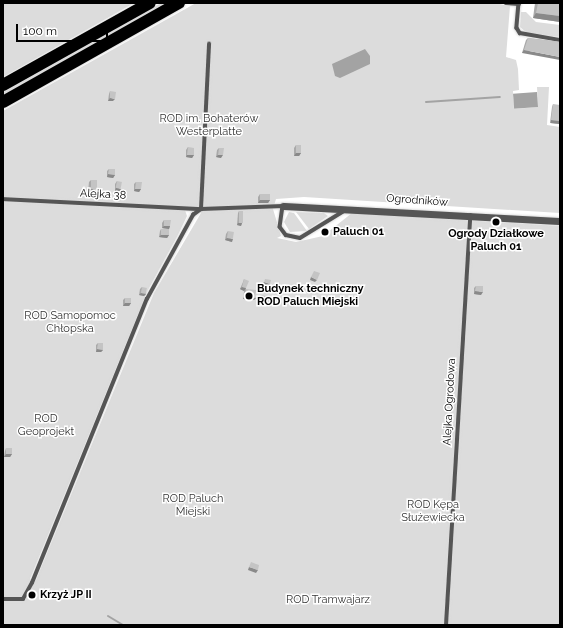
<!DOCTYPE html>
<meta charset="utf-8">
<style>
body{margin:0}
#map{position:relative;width:563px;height:628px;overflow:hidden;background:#fff;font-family:Raleway,sans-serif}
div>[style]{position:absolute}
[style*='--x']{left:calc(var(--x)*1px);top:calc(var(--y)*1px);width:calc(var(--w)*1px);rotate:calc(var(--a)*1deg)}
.green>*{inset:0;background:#dcdcdc}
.water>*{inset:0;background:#a3a3a3;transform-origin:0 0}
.stream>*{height:2px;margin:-1px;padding:0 1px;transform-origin:1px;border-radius:1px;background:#a3a3a3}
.roads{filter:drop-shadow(0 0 1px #dbdbdb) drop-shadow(0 0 1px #dbdbdb)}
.service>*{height:3.5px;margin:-1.75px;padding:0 1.75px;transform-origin:1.75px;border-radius:1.75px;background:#555}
.minor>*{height:7px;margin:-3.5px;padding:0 3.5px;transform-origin:3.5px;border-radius:3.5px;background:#555}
.motorway>*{height:12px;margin:-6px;padding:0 6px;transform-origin:6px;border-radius:6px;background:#000}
.wall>*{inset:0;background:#a9a9a9}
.shaded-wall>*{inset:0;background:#898989;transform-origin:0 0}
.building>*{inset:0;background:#c4c4c4;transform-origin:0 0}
.dots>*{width:11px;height:11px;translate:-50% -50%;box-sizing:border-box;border:2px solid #fff;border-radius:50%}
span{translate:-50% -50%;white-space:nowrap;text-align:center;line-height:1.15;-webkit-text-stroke:3px #fff;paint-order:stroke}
.park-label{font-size:11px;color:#333}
.street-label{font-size:11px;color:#000}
.poi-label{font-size:11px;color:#000;font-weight:700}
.left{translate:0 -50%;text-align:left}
.frame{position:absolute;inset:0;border:4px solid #000;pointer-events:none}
.scale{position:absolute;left:16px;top:24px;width:92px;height:18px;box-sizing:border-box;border:2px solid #000;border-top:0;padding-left:5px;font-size:12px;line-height:14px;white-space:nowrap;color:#000;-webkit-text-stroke:3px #fff;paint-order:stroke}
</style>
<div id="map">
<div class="green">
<i style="clip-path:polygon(4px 3px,134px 3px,3px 77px)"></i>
<i style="clip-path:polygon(161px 3px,168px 3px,3px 95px,3px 92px)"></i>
<i style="clip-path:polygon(evenodd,196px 3px,495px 3px,510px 6px,506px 57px,516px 60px,518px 69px,519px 90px,513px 91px,514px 109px,538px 107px,537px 87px,549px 87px,547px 125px,560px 127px,560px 213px,304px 197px,276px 199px,273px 209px,281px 236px,277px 238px,296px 242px,323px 236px,352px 213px,560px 226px,560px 625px,3px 625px,3px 111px,196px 3px,185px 210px,201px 213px,154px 293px,36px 580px,30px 579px,148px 290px,178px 235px,187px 216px,185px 210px)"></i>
<i style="clip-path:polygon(521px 12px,526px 12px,536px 22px,560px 25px,560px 37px,527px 33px,520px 27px)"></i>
<i style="clip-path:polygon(289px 212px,294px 213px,307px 231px,290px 232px,284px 222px)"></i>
<i style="clip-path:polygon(296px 212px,324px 213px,328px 216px,309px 229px)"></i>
</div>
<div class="water">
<i style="clip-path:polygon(365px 49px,370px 56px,370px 64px,340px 78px,335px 76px,332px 64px)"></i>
<i style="left:537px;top:92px;width:15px;height:24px;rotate:86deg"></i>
</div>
<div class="stream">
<i style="--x:426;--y:102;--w:74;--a:-3.9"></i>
<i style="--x:108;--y:616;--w:17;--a:31"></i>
</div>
<div class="roads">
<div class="service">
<i style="--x:506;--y:3;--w:13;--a:4"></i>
<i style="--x:519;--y:3;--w:25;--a:95"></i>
<i style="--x:517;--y:28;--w:6;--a:59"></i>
<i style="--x:520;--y:33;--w:41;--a:9.9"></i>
<i style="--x:3;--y:199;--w:198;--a:2.9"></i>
<i style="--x:201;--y:209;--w:165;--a:-87.2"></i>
<i style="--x:3;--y:599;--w:20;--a:0"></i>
<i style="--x:23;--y:599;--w:18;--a:-61"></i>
<i style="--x:32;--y:583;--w:306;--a:-68"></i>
<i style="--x:147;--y:299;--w:96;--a:-61.3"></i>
<i style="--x:193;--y:215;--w:10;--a:-37"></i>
<i style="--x:201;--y:209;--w:82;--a:-2.1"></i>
<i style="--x:283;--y:206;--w:21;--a:98"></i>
<i style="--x:280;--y:227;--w:10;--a:53"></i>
<i style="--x:286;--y:235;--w:14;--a:12"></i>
<i style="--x:300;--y:238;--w:52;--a:-31.5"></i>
<i style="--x:446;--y:625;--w:410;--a:-86.6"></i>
</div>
<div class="minor">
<i style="--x:283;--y:206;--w:277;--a:3.1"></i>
</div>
<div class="motorway">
<i style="--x:3;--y:85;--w:168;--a:-29.2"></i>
<i style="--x:3;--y:102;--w:202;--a:-29.4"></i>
</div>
</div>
<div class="wall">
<i style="clip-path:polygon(535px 3px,560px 3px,560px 22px,533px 18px)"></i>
<i style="clip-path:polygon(528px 38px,560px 42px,522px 53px,526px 40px)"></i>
<i style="clip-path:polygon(110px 91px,113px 101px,108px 101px,109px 94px)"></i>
<i style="clip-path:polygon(553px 104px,560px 124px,550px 123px,552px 107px)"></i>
<i style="clip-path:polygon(296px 145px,301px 153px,299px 156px,294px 156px,294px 148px)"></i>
<i style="clip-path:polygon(188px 147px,194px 155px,192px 158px,186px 157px,186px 150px)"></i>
<i style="clip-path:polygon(219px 148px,221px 158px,216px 157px,217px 150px)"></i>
<i style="clip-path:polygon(109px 169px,115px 175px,113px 178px,107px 177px,107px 171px)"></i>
<i style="clip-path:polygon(91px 180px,94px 192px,88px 192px,89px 182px)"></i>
<i style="clip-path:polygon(117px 181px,120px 191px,115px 191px,115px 184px)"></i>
<i style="clip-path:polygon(136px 182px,141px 189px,139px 192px,134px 191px,134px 184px)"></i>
<i style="clip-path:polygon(260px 194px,270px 200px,268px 203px,258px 203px,258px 197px)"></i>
<i style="clip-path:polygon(239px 211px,242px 223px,241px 226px,237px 225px,238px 213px)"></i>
<i style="clip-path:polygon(164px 220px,170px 226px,169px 229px,162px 228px,162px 223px)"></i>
<i style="clip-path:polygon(161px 229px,169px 235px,167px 238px,159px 237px,160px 231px)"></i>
<i style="clip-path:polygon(228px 231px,232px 242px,225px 240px,226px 234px)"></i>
<i style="clip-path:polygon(244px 279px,246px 289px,256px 298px,254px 300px,243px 299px,244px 292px,244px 291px,240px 289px,243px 282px)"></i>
<i style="clip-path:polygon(476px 286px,481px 295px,474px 294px,474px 288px)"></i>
<i style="clip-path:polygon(142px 287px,146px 294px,144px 296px,139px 295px,140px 289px)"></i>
<i style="clip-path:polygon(125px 298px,131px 303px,129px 306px,123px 306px,123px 300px)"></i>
<i style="clip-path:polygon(98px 343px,103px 350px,101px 352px,96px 352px,96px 345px)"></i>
<i style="clip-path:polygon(6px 448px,12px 454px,10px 457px,4px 457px,5px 451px)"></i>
</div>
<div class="shaded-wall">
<i style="clip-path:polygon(536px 13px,560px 16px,560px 22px,533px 18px)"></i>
<i style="clip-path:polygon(524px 50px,560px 57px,560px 60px,522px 53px)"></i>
<i style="clip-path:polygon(110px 98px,115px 99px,113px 101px,108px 101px)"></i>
<i style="left:551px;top:120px;width:9px;height:3px;rotate:6deg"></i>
<i style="clip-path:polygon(296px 153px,301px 153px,299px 156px,294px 156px)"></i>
<i style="clip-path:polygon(187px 155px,194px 155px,192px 158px,186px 157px)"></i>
<i style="clip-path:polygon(218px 155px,223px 155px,221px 158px,216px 157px)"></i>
<i style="clip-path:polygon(108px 174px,115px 175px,113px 178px,107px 177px)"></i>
<i style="clip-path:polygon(116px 188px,121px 189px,120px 191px,115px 191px)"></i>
<i style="clip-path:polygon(90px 189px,96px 190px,94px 192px,88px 192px)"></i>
<i style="clip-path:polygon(135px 189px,141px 189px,139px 192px,134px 191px)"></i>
<i style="clip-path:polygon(260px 200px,270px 200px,268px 203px,258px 203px)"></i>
<i style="clip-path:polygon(238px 223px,242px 223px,241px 226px,237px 225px)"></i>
<i style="clip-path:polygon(164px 226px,170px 226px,169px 229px,162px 228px)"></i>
<i style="clip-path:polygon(161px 235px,169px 235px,167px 238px,159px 237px)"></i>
<i style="clip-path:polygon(227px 238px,233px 239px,232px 242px,225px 240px)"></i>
<i style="clip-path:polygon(311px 277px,317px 280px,315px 282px,310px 280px)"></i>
<i style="clip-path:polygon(264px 282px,270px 284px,268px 286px,262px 285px)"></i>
<i style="clip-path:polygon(242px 287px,246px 288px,244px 291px,240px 289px)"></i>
<i style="clip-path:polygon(475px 291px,483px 292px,481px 295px,474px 294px)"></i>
<i style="clip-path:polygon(141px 293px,146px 294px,144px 296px,139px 295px)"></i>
<i style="clip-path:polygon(245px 297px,256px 298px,254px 300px,243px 299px)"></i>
<i style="clip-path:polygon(259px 301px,265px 302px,263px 305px,257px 303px)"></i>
<i style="clip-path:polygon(125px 303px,131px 303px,129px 306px,123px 306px)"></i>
<i style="clip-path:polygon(97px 349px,103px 350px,101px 352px,96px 352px)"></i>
<i style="clip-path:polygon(6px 454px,12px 454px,10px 457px,4px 457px)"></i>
<i style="clip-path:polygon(249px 567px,258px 570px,256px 573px,248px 570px)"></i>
</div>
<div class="building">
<i style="clip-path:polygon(538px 3px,560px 3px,560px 16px,536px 13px)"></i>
<i style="clip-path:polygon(528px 38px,560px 42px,560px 57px,524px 50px)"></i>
<i style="clip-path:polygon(110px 91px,116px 92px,115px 99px,110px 98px)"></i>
<i style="clip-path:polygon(553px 104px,560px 105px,560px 121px,551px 120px)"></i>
<i style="left:296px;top:145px;width:5px;height:8px"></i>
<i style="clip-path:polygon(188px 147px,194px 148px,194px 155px,187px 155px)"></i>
<i style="clip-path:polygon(219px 148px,224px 148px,223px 155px,218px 155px)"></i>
<i style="clip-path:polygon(109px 169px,115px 169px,115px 175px,108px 174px)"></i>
<i style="left:91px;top:180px;width:6px;height:9px"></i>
<i style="left:117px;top:181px;width:5px;height:7px;rotate:11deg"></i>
<i style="clip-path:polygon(136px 182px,142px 182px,141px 189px,135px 189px)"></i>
<i style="left:260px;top:194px;width:10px;height:6px"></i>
<i style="left:239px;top:211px;width:4px;height:12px"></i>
<i style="clip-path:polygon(164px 220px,171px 220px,170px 226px,164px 226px)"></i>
<i style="left:161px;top:229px;width:8px;height:6px"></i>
<i style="left:228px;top:231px;width:6px;height:7px;rotate:9deg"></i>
<i style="clip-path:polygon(314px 271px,320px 273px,317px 280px,311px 277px)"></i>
<i style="clip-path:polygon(244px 279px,249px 281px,246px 288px,242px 287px)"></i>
<i style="clip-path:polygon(265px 279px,271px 280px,270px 284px,264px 282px)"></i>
<i style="clip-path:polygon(476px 286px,483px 286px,483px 292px,475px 291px)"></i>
<i style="left:142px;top:287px;width:5px;height:6px;rotate:11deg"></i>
<i style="left:246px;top:289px;width:10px;height:8px;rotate:6deg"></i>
<i style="clip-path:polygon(261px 295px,266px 296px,265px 302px,259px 301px)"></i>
<i style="left:125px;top:298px;width:6px;height:5px"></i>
<i style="clip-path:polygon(98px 343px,103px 343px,103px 350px,97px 349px)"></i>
<i style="left:6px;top:448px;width:6px;height:6px"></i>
<i style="clip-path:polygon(251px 562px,259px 565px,258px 570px,249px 567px)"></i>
</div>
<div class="dots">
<i style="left:496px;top:222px;background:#000"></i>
<i style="left:325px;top:232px;background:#000"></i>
<i style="left:249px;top:296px;background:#000"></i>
<i style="left:32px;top:595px;background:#000"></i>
</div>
<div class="park-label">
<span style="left:209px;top:126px">ROD im. Bohaterów<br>Westerplatte</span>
<span style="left:70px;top:323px">ROD Samopomoc<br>Chłopska</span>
<span style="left:46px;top:426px">ROD<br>Geoprojekt</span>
<span style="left:193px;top:506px">ROD Paluch<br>Miejski</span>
<span style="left:433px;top:512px">ROD Kępa<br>Służewiecka</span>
<span style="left:328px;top:600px">ROD Tramwajarz</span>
</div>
<div class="street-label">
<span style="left:103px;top:195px;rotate:3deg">Alejka 38</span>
<span style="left:417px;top:201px;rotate:4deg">Ogrodników</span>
<span style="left:450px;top:402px;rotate:-87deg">Alejka Ogrodowa</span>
</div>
<div class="poi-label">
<span class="left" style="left:333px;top:232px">Paluch 01</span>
<span style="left:496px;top:241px">Ogrody Działkowe<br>Paluch 01</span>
<span class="left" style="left:257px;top:296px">Budynek techniczny<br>ROD Paluch Miejski</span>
<span class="left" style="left:40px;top:595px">Krzyż JP II</span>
</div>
<div class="frame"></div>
<div class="scale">100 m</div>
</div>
